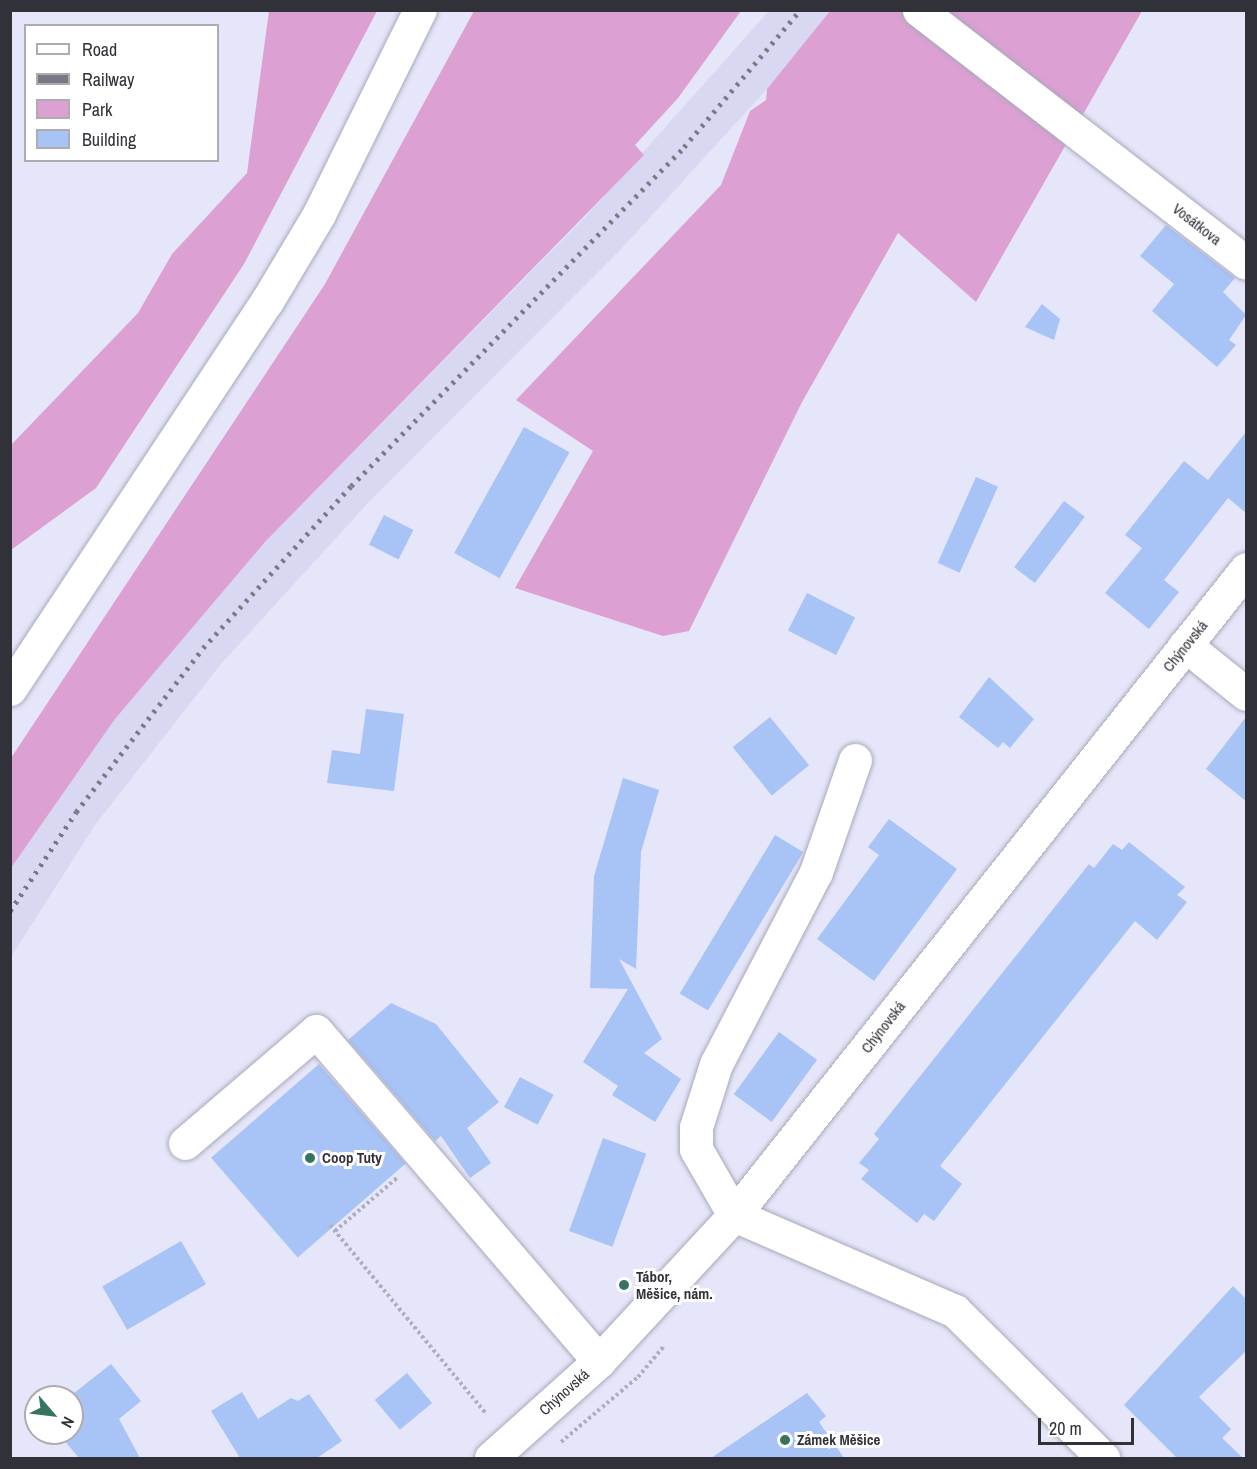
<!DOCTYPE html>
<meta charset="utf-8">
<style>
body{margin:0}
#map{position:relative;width:1257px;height:1469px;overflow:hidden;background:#e5e6f9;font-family:"Archivo Narrow",sans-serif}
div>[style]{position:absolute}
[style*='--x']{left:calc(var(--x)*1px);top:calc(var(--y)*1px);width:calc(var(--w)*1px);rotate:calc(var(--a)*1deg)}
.built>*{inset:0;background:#d8d8f2}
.green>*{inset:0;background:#dca0d3}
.building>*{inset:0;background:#a8c3f6;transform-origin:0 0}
.path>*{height:4px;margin-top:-2px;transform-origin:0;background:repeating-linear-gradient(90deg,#aeaebe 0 3px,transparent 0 6px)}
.roads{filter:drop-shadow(0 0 2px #a9a9bb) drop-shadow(0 0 2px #a9a9bb)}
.minor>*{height:33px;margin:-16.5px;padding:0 16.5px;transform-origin:16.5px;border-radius:16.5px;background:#fff}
.major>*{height:33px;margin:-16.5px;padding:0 16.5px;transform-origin:16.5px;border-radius:16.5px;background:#fff}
.rail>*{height:4.5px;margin-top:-2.25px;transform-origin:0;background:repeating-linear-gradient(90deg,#797985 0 3px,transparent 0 9px)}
.dots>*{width:16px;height:16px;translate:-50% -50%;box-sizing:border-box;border:3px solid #fff;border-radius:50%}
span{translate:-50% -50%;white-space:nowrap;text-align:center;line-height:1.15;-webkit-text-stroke:6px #fff;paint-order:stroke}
.street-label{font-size:15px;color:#313139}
.poi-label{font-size:15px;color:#313139;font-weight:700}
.left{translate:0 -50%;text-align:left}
.frame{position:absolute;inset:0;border:12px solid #313139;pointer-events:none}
.legend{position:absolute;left:24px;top:24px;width:195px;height:138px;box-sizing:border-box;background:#fff;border:2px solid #adadb0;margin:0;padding:8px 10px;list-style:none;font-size:18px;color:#313139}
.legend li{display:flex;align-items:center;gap:12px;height:30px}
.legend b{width:30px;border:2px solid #adadb0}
.north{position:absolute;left:24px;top:1385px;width:60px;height:60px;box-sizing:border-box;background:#fff;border:2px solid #adadb0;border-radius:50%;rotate:118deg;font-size:16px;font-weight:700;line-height:24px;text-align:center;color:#313139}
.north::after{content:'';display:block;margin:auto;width:21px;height:27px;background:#367461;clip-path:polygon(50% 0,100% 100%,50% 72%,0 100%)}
.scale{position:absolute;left:1038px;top:1418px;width:96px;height:27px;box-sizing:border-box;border:3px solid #313139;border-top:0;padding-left:8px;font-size:18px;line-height:21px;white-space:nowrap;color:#313139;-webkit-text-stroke:4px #fff;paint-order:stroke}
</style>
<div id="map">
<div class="built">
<i style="clip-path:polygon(769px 11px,830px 11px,767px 89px,622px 248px,368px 503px,221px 664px,95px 825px,11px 957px,11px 868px,115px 719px,265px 542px,587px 215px)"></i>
</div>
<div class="green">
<i style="clip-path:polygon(269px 11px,377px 11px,244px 264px,96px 488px,11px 550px,11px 445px,138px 313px,172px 254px,247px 173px)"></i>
<i style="clip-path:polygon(474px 11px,741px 11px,678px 98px,635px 145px,644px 155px,265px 542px,115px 719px,11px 868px,11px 758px,325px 284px)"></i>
<i style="clip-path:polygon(830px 11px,1142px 11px,976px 302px,898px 233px,802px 402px,689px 631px,663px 636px,515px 588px,593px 451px,516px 400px,721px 185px,750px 111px,766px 100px,767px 89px)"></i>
</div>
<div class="building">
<i style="clip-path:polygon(1166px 225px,1235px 278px,1223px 292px,1246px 315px,1229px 340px,1236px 345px,1217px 367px,1152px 311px,1174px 284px,1140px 256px)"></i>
<i style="clip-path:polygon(1042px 304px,1060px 319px,1054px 340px,1025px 327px)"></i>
<i style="left:524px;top:427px;width:52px;height:144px;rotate:29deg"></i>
<i style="clip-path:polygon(1246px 432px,1246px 513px,1228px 498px,1164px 580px,1179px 592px,1149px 629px,1105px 593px,1142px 548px,1125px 535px,1184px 461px,1208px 480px)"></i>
<i style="left:976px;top:477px;width:24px;height:94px;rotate:24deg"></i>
<i style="left:1064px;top:501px;width:26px;height:83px;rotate:37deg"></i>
<i style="left:384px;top:515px;width:33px;height:33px;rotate:27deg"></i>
<i style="left:807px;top:593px;width:54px;height:42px;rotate:27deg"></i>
<i style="clip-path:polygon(989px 677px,1034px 719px,1010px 748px,1003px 742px,998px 748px,959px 717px)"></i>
<i style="clip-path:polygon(366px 709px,404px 714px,394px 791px,327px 783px,332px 750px,360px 754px)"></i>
<i style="left:770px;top:717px;width:62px;height:48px;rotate:51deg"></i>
<i style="clip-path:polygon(1246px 717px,1246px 801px,1206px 769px)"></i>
<i style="clip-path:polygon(623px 778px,659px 790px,641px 852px,636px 969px,619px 959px,662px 1039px,644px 1053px,681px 1079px,655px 1122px,612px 1095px,618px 1086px,583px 1062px,628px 989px,590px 988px,594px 876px)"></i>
<i style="clip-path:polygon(889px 819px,957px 869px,874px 981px,817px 939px,879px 855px,868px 847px)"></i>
<i style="left:775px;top:835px;width:33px;height:185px;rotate:31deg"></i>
<i style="clip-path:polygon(1129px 842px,1185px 887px,1177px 895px,1187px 902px,1157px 940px,1135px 921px,940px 1166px,962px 1184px,934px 1221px,924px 1214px,917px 1223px,861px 1179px,869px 1170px,859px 1163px,879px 1139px,874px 1134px,1089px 864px,1094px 868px,1113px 844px,1122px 850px)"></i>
<i style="clip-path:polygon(391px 1003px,436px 1024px,499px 1102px,467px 1128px,491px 1163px,470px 1178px,441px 1136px,435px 1141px,348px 1040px)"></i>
<i style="left:779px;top:1032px;width:47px;height:77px;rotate:36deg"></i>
<i style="left:319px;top:1064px;width:132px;height:143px;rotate:49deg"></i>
<i style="left:520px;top:1077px;width:38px;height:34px;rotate:28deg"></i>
<i style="left:603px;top:1138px;width:46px;height:99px;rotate:20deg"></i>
<i style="left:181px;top:1241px;width:50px;height:91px;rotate:60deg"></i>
<i style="clip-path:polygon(1233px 1286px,1246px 1299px,1246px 1351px,1199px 1397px,1231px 1429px,1222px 1438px,1243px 1458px,1177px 1458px,1124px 1405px)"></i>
<i style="clip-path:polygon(111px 1364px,141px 1401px,119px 1419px,140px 1458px,79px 1458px,58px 1433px,72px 1433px,69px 1397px)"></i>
<i style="left:407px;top:1373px;width:39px;height:42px;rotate:50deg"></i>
<i style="clip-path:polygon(242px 1392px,258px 1419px,291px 1398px,298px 1401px,309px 1394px,342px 1441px,317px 1458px,240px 1458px,211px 1411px)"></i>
<i style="clip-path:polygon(807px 1393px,826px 1416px,819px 1422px,844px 1458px,711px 1458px)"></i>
</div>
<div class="path">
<i style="--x:330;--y:1225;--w:246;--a:50.4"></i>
<i style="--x:335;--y:1231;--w:83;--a:-40.6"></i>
<i style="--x:561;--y:1442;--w:101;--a:-40.2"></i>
<i style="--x:638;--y:1377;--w:40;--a:-50"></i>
</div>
<div class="roads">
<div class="minor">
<i style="--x:919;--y:10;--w:413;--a:37.7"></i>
<i style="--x:1185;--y:645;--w:78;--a:38.8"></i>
<i style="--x:855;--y:760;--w:119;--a:109.2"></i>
<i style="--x:816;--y:872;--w:216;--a:117.5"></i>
<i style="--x:716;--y:1064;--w:66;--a:107.6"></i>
<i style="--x:696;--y:1127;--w:22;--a:90"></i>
<i style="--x:696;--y:1149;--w:76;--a:60.1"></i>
<i style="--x:734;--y:1215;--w:241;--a:23.5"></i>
<i style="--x:955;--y:1311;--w:209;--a:44.8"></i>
<i style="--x:185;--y:1143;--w:172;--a:-40.5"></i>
<i style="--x:316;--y:1031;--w:435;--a:49.4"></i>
<i style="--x:491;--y:1458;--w:145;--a:-41.9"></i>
<i style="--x:599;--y:1361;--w:199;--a:-47.2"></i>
<i style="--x:734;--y:1215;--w:824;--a:-51.6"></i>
</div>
<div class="major">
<i style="--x:10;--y:689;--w:465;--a:-56.5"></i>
<i style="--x:267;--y:301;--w:101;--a:-59.1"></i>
<i style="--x:319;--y:214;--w:228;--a:-63.7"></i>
</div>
</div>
<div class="rail">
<i style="--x:10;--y:911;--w:119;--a:-56.3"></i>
<i style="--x:76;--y:812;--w:207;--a:-52.2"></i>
<i style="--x:203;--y:648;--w:219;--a:-47.6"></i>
<i style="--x:351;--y:486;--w:475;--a:-45.5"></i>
<i style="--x:684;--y:147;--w:180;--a:-49.7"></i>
</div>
<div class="dots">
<i style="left:310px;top:1158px;background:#367461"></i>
<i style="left:624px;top:1285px;background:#367461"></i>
<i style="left:785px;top:1440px;background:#367461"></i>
</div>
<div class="street-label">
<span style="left:1197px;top:224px;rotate:38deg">Vosátkova</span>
<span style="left:1185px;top:646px;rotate:-51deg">Chýnovská</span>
<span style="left:883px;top:1027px;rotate:-52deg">Chýnovská</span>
<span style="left:564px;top:1392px;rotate:-42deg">Chýnovská</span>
</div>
<div class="poi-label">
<span class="left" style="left:322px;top:1158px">Coop Tuty</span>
<span class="left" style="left:636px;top:1285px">Tábor,<br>Měšice, nám.</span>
<span class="left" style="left:797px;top:1440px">Zámek Měšice</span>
</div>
<div class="frame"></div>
<ul class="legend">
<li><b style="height:8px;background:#fff"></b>Road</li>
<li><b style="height:8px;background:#797985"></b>Railway</li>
<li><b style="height:16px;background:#dca0d3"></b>Park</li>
<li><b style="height:16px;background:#a8c3f6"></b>Building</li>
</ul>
<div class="north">N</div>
<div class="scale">20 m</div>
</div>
